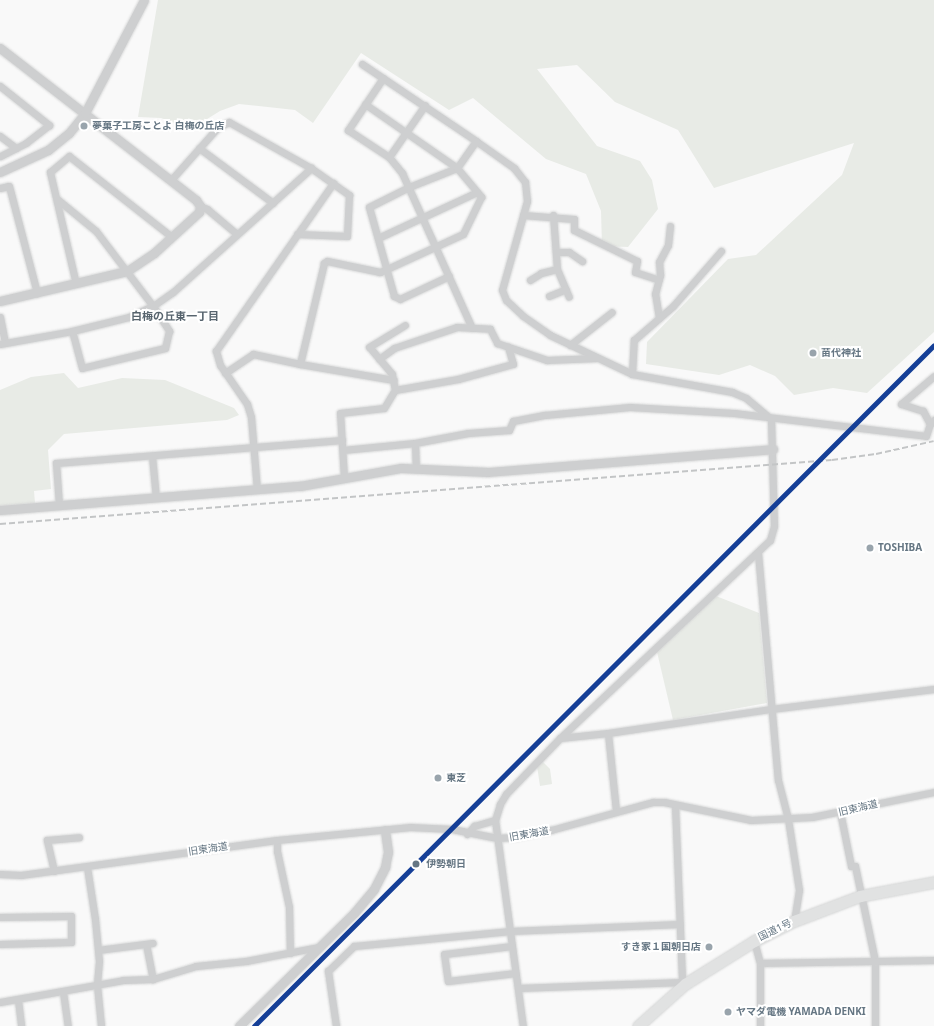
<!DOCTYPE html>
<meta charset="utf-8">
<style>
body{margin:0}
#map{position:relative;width:934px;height:1026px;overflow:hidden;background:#f9f9f9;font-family:"Noto Sans","Noto Sans JP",sans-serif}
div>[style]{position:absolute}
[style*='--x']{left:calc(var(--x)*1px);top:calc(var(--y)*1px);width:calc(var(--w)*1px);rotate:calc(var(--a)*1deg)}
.green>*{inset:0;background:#e8ebe6}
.roads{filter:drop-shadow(0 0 1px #d5d6d6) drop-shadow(0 0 1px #d5d6d6)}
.minor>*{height:7px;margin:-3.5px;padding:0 3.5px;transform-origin:3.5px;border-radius:3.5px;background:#cecfd0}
.tertiary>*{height:9px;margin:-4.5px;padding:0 4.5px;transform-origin:4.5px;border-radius:4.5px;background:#cecfd0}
.trunk>*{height:11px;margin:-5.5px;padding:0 5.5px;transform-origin:5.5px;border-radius:5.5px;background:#e1e2e2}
.rail>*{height:2px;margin-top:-1px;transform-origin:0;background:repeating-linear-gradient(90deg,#c3c5c6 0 6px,transparent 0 9px)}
.rail-1>*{height:5px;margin:-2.5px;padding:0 2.5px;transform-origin:2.5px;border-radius:2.5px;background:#153f97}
.dots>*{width:11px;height:11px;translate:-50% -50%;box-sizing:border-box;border:2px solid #fff;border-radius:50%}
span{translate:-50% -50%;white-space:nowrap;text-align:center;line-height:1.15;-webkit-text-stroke:4px #fff;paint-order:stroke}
.poi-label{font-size:10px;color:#657683;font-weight:700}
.left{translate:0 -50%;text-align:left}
.right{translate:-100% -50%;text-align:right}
.street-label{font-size:10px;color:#657683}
.stop-label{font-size:10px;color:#657683;font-weight:700}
.neighbourhood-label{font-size:11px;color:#57646e;font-weight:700}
</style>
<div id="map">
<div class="green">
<i style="clip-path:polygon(158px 0,934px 0,934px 332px,867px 393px,833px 388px,794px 395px,775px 376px,750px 365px,719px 375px,646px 364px,647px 342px,728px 259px,756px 255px,842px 175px,854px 143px,714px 188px,678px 130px,615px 102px,577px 65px,537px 69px,597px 146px,640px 161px,652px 180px,658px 209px,628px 247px,602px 246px,601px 211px,586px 174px,546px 159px,473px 98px,449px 110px,361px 53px,313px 123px,295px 110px,239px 104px,220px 111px,191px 129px,161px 118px,138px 117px)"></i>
<i style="clip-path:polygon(64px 373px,78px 388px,122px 378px,165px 380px,234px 408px,239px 415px,227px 420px,64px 434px,48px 450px,51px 489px,34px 491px,35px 503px,0 506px,0 390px,31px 377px)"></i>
<i style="clip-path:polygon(716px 596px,759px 613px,767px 703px,673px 720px,657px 652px)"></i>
<i style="clip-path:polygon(543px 762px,550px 769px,552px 784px,540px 786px,537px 766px)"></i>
</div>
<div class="roads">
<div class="minor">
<i style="--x:362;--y:64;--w:138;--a:34"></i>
<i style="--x:476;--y:141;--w:47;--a:35.4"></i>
<i style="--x:514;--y:168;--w:18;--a:52"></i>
<i style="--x:525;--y:182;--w:19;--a:84"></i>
<i style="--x:527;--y:201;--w:92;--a:105.7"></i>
<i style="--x:502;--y:290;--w:11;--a:68"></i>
<i style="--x:506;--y:300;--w:23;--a:43"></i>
<i style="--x:523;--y:316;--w:33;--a:35"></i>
<i style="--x:550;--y:335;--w:91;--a:25.4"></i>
<i style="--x:632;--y:374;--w:102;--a:10.2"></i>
<i style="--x:732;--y:392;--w:15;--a:23"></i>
<i style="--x:746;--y:398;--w:33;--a:40"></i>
<i style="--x:771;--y:419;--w:107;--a:88.4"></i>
<i style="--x:774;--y:526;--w:15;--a:106"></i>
<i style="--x:770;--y:540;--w:289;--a:136.7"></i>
<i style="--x:560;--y:738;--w:78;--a:134"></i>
<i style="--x:506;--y:794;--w:12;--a:121"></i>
<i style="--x:500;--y:804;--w:17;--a:107"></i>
<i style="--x:495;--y:820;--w:208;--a:82.3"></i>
<i style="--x:383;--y:78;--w:63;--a:123.9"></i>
<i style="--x:348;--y:130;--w:49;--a:33.4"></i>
<i style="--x:389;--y:157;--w:21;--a:51"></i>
<i style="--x:402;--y:173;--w:170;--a:65.7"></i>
<i style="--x:0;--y:86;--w:63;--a:38.5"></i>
<i style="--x:49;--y:125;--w:29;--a:142"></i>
<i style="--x:26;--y:143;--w:29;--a:153"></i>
<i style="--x:365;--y:104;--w:112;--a:34.8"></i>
<i style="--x:457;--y:168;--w:38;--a:50"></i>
<i style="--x:481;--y:197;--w:41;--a:115.9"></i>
<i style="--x:463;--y:234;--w:84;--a:155.3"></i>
<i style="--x:387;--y:269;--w:8;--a:157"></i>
<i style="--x:380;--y:272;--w:54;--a:-168.3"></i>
<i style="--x:327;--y:261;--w:4;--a:146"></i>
<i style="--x:324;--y:263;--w:104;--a:103.4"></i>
<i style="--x:300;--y:364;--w:95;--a:9.7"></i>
<i style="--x:0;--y:136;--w:20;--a:37"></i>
<i style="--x:199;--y:148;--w:92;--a:36.6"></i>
<i style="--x:389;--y:157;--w:63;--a:-55.3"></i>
<i style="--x:171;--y:180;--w:71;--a:-48.4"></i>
<i style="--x:218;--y:127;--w:12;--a:-24"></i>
<i style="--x:229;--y:122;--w:94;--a:29.3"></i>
<i style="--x:311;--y:168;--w:47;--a:35.4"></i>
<i style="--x:349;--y:195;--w:41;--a:92.8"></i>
<i style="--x:347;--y:236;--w:50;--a:-177.7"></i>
<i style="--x:0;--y:188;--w:9;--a:-13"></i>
<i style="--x:9;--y:186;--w:111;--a:75.3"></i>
<i style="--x:57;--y:199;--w:50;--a:39.4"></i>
<i style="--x:96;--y:231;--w:94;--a:52.8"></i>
<i style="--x:153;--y:306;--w:30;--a:57"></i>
<i style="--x:169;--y:331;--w:17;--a:103"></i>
<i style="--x:165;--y:348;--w:85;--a:166.5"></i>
<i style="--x:82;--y:368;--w:38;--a:-105"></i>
<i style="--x:200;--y:206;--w:8;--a:23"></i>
<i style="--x:207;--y:209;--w:39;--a:40"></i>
<i style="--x:523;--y:215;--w:51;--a:4.5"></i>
<i style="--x:574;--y:219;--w:11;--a:90"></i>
<i style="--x:574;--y:230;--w:70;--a:26.2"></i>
<i style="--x:637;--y:261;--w:11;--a:100"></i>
<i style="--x:635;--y:272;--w:25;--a:18"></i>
<i style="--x:553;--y:215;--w:54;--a:85.8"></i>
<i style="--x:557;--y:269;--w:30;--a:67"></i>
<i style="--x:378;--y:238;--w:109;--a:-24.9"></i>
<i style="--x:556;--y:252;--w:13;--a:0"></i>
<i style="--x:569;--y:252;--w:16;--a:35"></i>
<i style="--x:449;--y:276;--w:54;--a:154.9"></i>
<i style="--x:400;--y:299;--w:7;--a:-153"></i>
<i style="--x:394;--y:296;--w:92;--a:-105.7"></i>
<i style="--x:369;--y:207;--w:45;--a:-26.6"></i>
<i style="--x:409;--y:187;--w:52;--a:-21.6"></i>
<i style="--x:457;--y:168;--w:33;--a:-55"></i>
<i style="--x:530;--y:280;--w:13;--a:-32"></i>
<i style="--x:541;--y:273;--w:16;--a:-14"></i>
<i style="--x:76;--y:284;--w:115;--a:-103.1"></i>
<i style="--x:50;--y:172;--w:25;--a:-40"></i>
<i style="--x:69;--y:156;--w:131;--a:38.2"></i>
<i style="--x:549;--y:296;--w:18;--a:-22"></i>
<i style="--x:0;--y:317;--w:25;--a:79"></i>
<i style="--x:659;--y:318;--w:24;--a:-99"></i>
<i style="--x:655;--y:294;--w:20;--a:-75"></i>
<i style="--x:660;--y:275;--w:13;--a:-94"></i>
<i style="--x:659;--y:262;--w:19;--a:-62"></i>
<i style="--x:668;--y:245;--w:19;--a:-84"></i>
<i style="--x:0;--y:344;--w:73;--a:-10.2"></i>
<i style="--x:72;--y:331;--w:59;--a:-13.8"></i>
<i style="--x:129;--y:317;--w:26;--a:-25"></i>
<i style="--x:153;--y:306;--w:24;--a:-35"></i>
<i style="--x:173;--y:292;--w:186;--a:-41.9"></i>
<i style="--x:570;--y:345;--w:53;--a:-38.2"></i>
<i style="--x:379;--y:359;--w:19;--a:-36"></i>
<i style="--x:394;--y:348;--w:66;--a:-18.4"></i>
<i style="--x:457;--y:327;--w:33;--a:3"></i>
<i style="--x:490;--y:329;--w:16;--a:63"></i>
<i style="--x:497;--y:343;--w:53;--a:18.8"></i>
<i style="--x:547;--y:360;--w:50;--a:-2.3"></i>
<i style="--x:225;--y:373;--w:34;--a:-34"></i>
<i style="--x:253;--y:354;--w:48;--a:12"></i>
<i style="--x:632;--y:374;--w:34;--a:-87"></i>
<i style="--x:634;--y:340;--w:52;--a:-41.1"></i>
<i style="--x:673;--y:306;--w:73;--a:-48.9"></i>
<i style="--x:395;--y:390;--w:64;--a:-9.9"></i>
<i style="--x:458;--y:379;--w:57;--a:-15.3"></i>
<i style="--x:513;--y:364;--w:18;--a:-106"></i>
<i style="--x:930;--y:424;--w:15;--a:-118"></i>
<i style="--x:923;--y:411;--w:23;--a:-162"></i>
<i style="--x:901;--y:404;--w:43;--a:-40.3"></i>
<i style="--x:415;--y:443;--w:26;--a:88"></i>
<i style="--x:343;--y:450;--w:72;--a:-5.6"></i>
<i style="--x:415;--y:443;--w:54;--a:-10.7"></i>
<i style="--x:468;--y:433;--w:41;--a:-4.2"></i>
<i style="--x:509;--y:430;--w:10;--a:-66"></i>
<i style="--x:513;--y:421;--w:33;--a:-11"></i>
<i style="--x:545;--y:415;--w:85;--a:-5.4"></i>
<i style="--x:630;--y:407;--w:104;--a:3.3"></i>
<i style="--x:734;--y:413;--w:193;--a:6.8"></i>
<i style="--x:926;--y:436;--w:13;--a:-72"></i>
<i style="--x:930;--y:424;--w:6;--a:-45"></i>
<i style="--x:152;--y:456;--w:42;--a:84.6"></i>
<i style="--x:344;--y:478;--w:65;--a:-93.5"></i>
<i style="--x:340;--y:413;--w:44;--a:-6.5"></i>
<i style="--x:384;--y:408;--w:21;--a:-59"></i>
<i style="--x:395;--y:390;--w:16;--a:-101"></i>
<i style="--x:392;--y:374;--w:35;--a:-130"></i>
<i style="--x:369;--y:347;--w:42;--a:-31.4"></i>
<i style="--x:257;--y:490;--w:73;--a:-94.7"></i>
<i style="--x:251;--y:417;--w:14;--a:-107"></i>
<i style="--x:247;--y:404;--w:47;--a:-124.7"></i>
<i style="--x:220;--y:365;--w:15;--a:-106"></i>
<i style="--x:216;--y:351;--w:205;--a:-55.1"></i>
<i style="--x:59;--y:505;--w:42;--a:-94.1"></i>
<i style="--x:56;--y:463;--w:287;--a:-4.6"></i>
<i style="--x:758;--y:553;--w:228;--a:85"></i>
<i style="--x:778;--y:780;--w:40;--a:75.6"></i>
<i style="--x:788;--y:819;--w:72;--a:81.2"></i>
<i style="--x:799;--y:890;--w:31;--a:99"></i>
<i style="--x:560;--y:738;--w:48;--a:-5.9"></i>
<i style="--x:675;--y:805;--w:177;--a:87.7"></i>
<i style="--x:616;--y:811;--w:78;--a:-95.9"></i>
<i style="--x:608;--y:733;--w:165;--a:-8.4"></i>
<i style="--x:771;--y:709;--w:164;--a:-7"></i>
<i style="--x:840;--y:812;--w:55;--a:78.5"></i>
<i style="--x:851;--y:866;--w:4;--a:0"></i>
<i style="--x:855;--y:866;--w:97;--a:78.1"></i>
<i style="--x:875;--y:961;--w:65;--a:90"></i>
<i style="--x:467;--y:834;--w:11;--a:-49"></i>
<i style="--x:474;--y:826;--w:22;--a:-16"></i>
<i style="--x:277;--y:840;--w:11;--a:90"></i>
<i style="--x:277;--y:851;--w:57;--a:77.9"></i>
<i style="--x:289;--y:907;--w:46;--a:88.8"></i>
<i style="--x:87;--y:867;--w:53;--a:81.3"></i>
<i style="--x:95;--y:919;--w:42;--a:84.6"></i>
<i style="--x:99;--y:961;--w:24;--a:95"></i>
<i style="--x:97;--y:985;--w:41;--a:84.4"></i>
<i style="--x:54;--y:871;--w:32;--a:-103"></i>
<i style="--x:47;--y:840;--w:32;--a:-5"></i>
<i style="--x:0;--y:874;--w:21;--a:3"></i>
<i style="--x:21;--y:875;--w:258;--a:-7.8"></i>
<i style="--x:277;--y:840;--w:134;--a:-5.6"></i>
<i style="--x:410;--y:827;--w:42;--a:2.7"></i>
<i style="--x:452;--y:829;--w:46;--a:11.3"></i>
<i style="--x:497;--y:838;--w:17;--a:-3"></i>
<i style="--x:514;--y:837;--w:38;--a:-11"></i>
<i style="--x:551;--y:830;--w:106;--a:-15.4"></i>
<i style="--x:653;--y:802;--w:11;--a:0"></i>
<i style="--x:664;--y:802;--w:89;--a:11.7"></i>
<i style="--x:751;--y:820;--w:61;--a:-2.8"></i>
<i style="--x:812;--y:817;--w:125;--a:-11.6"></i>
<i style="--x:0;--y:917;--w:71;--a:-0.8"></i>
<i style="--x:71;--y:916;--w:26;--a:90"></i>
<i style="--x:71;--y:942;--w:71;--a:178.4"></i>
<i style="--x:754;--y:941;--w:23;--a:75"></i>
<i style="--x:760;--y:963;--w:63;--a:90"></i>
<i style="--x:146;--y:944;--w:36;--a:79"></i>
<i style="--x:512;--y:946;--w:68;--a:173.3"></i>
<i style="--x:444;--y:954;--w:27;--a:82"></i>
<i style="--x:448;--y:981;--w:68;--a:-6.7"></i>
<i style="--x:98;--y:950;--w:55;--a:-7.3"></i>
<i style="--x:760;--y:963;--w:174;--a:-1"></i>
<i style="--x:518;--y:988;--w:164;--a:-2.1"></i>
<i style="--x:682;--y:982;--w:4;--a:34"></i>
<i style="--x:63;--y:992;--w:34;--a:82"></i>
<i style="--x:18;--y:1000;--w:26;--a:83"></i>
<i style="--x:0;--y:1002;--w:125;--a:-10.1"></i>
<i style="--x:123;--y:980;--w:30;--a:-2"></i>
<i style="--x:153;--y:979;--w:45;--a:-16.8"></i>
<i style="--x:196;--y:966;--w:50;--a:-5.7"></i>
<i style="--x:246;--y:961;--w:73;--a:-11"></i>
<i style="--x:336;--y:1026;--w:56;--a:-98.3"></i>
<i style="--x:328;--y:971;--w:36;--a:-44"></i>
<i style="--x:354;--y:946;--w:157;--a:-5.5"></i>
<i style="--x:510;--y:931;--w:170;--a:-2.4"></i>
</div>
<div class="tertiary">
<i style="--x:0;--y:48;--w:248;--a:37.8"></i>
<i style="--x:196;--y:200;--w:7;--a:56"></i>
<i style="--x:200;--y:206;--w:6;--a:99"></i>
<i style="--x:199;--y:212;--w:61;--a:137.7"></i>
<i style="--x:154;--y:253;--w:32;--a:146"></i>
<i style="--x:127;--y:271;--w:130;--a:166.7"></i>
<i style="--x:0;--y:172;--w:53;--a:-24.6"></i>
<i style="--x:48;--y:150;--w:27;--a:-39"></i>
<i style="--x:69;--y:133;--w:26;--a:-51"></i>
<i style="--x:85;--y:113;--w:127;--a:-62.4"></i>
<i style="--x:0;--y:510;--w:301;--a:-4.6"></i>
<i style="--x:300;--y:486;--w:103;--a:-10.1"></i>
<i style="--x:401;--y:468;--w:87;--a:2.6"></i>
<i style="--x:488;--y:472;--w:286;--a:-4.6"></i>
<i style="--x:239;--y:1026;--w:161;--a:-44.5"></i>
<i style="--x:354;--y:913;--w:31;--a:-50"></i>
<i style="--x:374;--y:889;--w:25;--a:-63"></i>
<i style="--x:385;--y:867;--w:15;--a:-79"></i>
<i style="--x:388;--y:852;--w:22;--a:-98"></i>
</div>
<div class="trunk">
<i style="--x:638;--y:1026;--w:63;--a:-41.8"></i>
<i style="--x:685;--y:984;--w:81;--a:-31.9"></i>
<i style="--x:754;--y:941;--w:45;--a:-26.6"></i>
<i style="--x:794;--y:921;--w:71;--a:-20.7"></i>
<i style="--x:860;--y:896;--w:75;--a:-10.7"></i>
</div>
</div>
<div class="rail">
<i style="--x:0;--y:524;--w:834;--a:-4.4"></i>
<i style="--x:832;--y:460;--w:44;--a:-7.8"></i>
<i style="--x:876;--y:454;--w:59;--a:-12.6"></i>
</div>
<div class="rail-1">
<i style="--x:254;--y:1026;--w:962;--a:-45.04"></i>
</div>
<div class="dots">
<i style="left:84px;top:126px;background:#99a4ac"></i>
<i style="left:813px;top:353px;background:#99a4ac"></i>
<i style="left:870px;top:548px;background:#99a4ac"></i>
<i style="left:438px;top:778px;background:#99a4ac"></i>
<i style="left:416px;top:864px;background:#657683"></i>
<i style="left:709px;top:947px;background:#99a4ac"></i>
<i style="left:728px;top:1012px;background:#99a4ac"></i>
</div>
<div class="poi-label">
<span class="left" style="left:92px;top:126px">夢菓子工房ことよ 白梅の丘店</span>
<span class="left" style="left:821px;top:353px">苗代神社</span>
<span class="left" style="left:878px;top:548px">TOSHIBA</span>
<span class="left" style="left:446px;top:778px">東芝</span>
<span class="right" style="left:701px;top:947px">すき家１国朝日店</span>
<span class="left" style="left:736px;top:1012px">ヤマダ電機 YAMADA DENKI</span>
</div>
<div class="street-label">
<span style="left:858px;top:808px;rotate:-13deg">旧東海道</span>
<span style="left:529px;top:834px;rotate:-10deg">旧東海道</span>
<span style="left:208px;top:849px;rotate:-8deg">旧東海道</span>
<span style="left:775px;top:930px;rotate:-26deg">国道1号</span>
</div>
<div class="stop-label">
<span class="left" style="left:426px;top:864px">伊勢朝日</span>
</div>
<div class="neighbourhood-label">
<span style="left:175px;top:316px">白梅の丘東一丁目</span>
</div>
</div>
